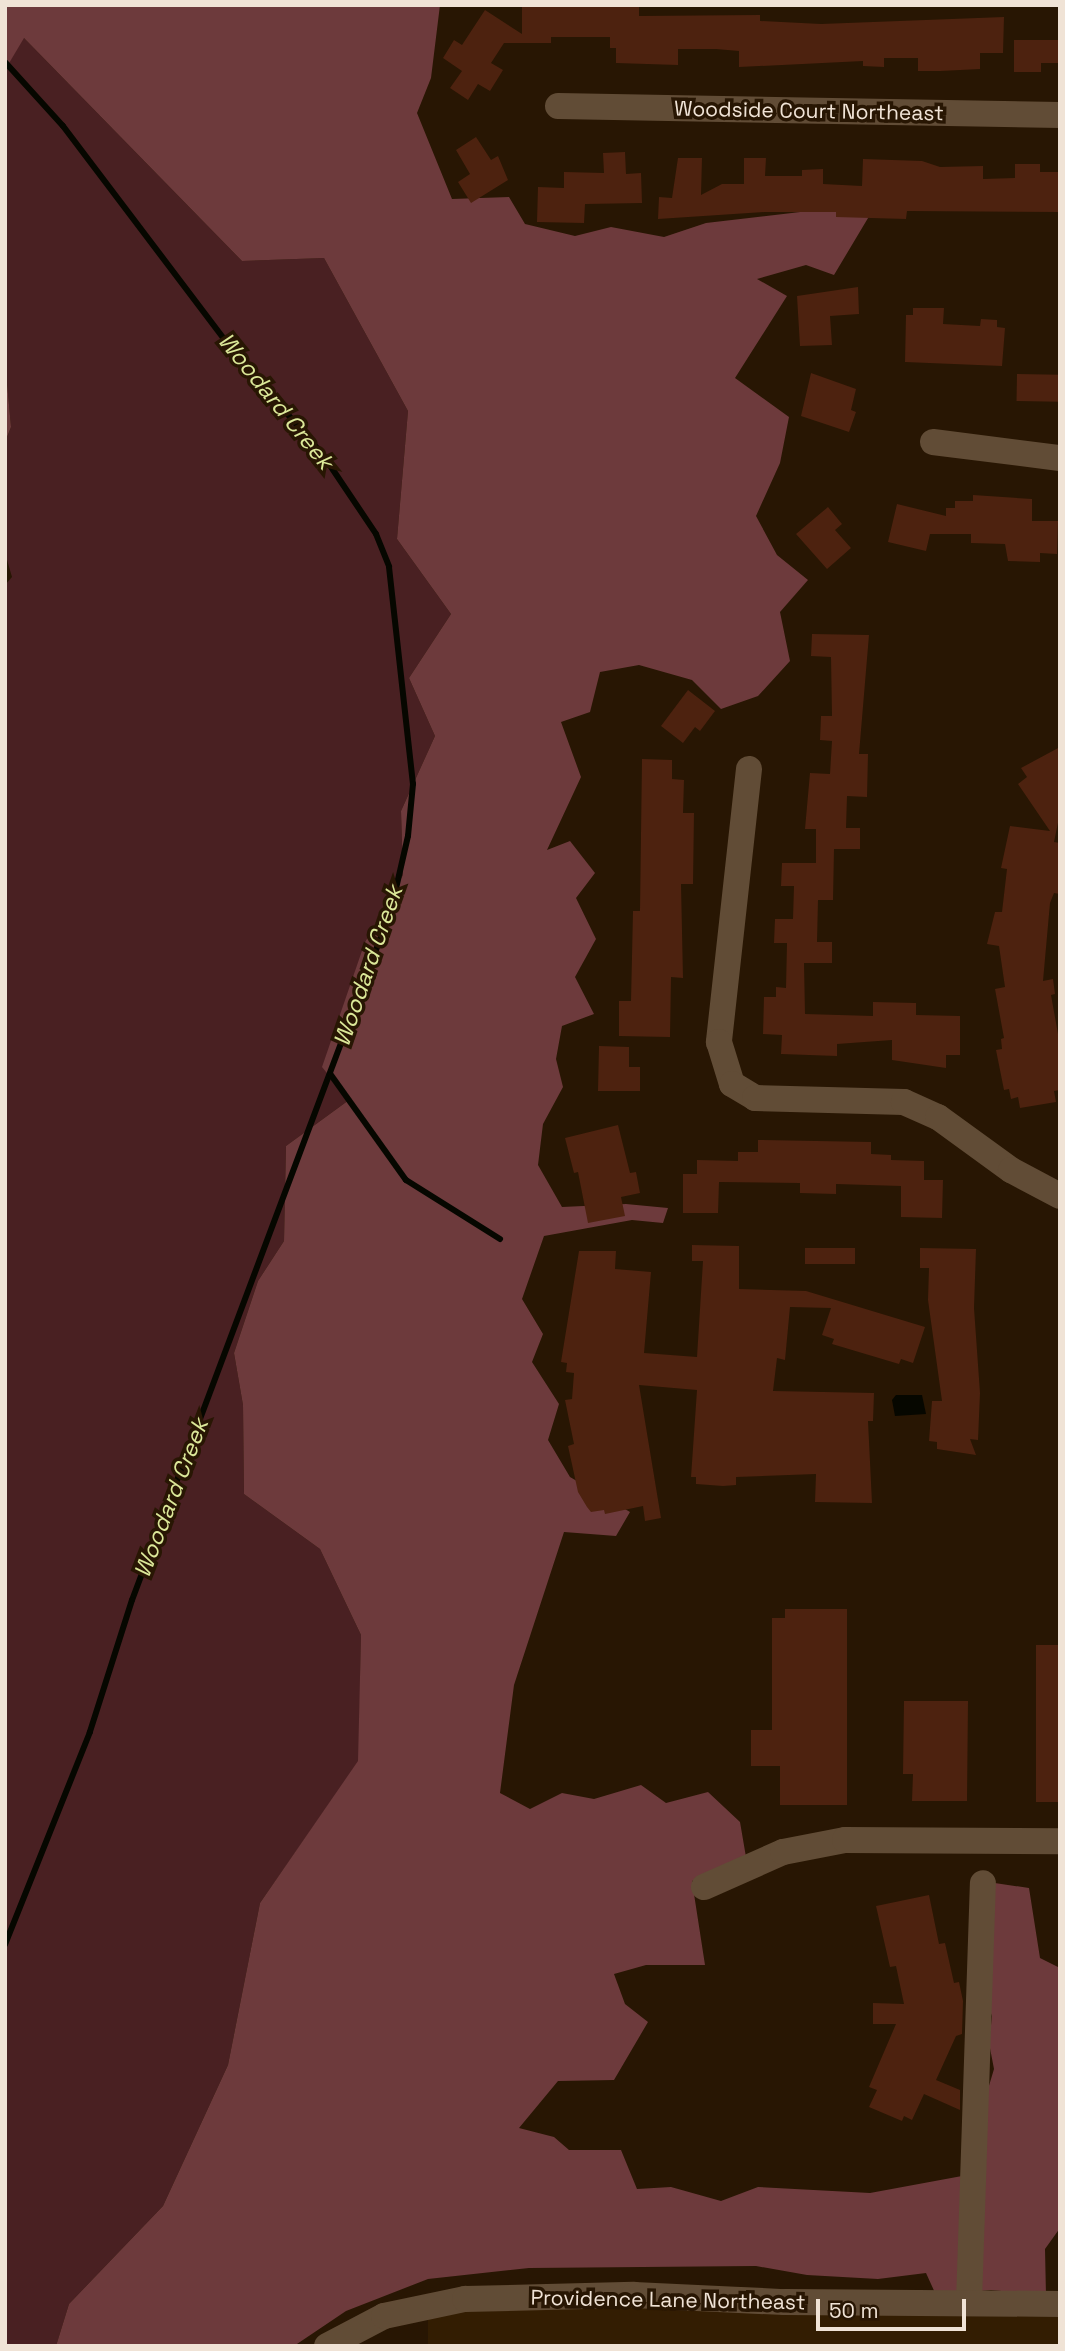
<!DOCTYPE html>
<style>
body{margin:0}
#map{position:relative;width:1065px;height:2351px;overflow:hidden;background:#281603;font-family:"Space Grotesk",sans-serif}
div>[style]{position:absolute}
[style*='--x']{left:calc(var(--x)*1px);top:calc(var(--y)*1px);width:calc(var(--w)*1px);rotate:calc(var(--a)*1deg)}
.built>*{inset:0;background:#331d02;transform-origin:0 0}
.green>*{inset:0;background:#492022}
.forest>*{inset:0;background:#6d3a3c}
.water>*{inset:0;background:#060700}
.stream>*{height:6px;margin:-3px;padding:0 3px;transform-origin:3px;border-radius:3px;background:#060700}
.building>*{inset:0;background:#4d220f;transform-origin:0 0}
.minor>*{height:26px;margin:-13px;padding:0 13px;transform-origin:13px;border-radius:13px;background:#614c36}
span{translate:-50% -50%;white-space:nowrap;text-align:center;line-height:1.15;-webkit-text-stroke:7px #281603;paint-order:stroke}
.street-label{font-size:21px;color:#f0e3d6}
.water-label{font-size:23px;color:#dce899;font-style:italic}
.frame{position:absolute;inset:0;border:7px solid #f0e3d6;pointer-events:none}
.scale{position:absolute;left:816px;top:2299px;width:150px;height:32px;box-sizing:border-box;border:4px solid #f0e3d6;border-top:0;padding-left:9px;font-size:21px;line-height:24px;white-space:nowrap;color:#f0e3d6;-webkit-text-stroke:5px #281603;paint-order:stroke}
</style>
<div id="map">
<div class="built">
<i style="left:428px;top:2304px;width:632px;height:109px"></i>
</div>
<div class="green">
<i style="clip-path:polygon(23px 37px,242px 261px,324px 258px,408px 411px,397px 539px,451px 614px,409px 678px,435px 736px,401px 811px,403px 875px,365px 942px,349px 1100px,286px 1146px,284px 1241px,258px 1281px,234px 1353px,243px 1405px,244px 1494px,320px 1549px,361px 1635px,359px 1761px,260px 1903px,228px 2065px,163px 2206px,69px 2304px,56px 2346px,5px 2346px,5px 585px,12px 577px,5px 553px,5px 442px,11px 427px,5px 361px,5px 70px)"></i>
</div>
<div class="forest">
<i style="clip-path:polygon(5px 5px,440px 5px,431px 78px,417px 113px,452px 199px,509px 197px,525px 224px,575px 236px,611px 227px,664px 237px,706px 223px,877px 203px,834px 275px,806px 265px,757px 279px,787px 296px,735px 378px,789px 417px,780px 463px,756px 516px,777px 555px,808px 580px,780px 612px,790px 661px,758px 696px,721px 709px,692px 680px,639px 665px,600px 672px,590px 712px,561px 722px,581px 777px,547px 850px,570px 841px,595px 873px,576px 898px,596px 939px,575px 977px,594px 1014px,562px 1026px,556px 1059px,563px 1087px,543px 1124px,538px 1165px,562px 1207px,626px 1204px,668px 1208px,663px 1223px,632px 1220px,544px 1236px,522px 1299px,543px 1334px,532px 1362px,559px 1404px,548px 1440px,570px 1477px,630px 1512px,616px 1536px,564px 1532px,514px 1685px,500px 1793px,530px 1809px,562px 1793px,594px 1799px,641px 1785px,666px 1803px,708px 1792px,740px 1822px,746px 1857px,692px 1881px,705px 1965px,646px 1965px,614px 1974px,625px 2004px,648px 2022px,614px 2080px,558px 2081px,519px 2128px,554px 2137px,569px 2150px,621px 2150px,637px 2189px,671px 2187px,721px 2201px,758px 2187px,870px 2193px,962px 2176px,994px 2069px,989px 2043px,992px 2016px,979px 1980px,988px 1882px,1029px 1888px,1040px 1958px,1060px 1968px,1060px 2228px,1045px 2249px,1046px 2295px,991px 2290px,936px 2295px,926px 2273px,878px 2279px,807px 2275px,756px 2266px,529px 2268px,428px 2279px,346px 2311px,294px 2346px,56px 2346px,69px 2304px,163px 2206px,228px 2065px,260px 1903px,358px 1761px,361px 1635px,320px 1549px,244px 1494px,243px 1405px,234px 1353px,258px 1281px,284px 1241px,286px 1146px,349px 1100px,322px 1067px,365px 942px,403px 875px,401px 811px,435px 736px,409px 678px,451px 614px,397px 539px,408px 411px,324px 258px,242px 261px,24px 38px,5px 70px)"></i>
<i style="clip-path:polygon(5px 361px,11px 427px,5px 442px)"></i>
</div>
<div class="water">
<i style="clip-path:polygon(896px 1395px,922px 1395px,926px 1414px,895px 1416px,892px 1400px)"></i>
</div>
<div class="stream">
<i style="--x:5;--y:62;--w:86;--a:47.8"></i>
<i style="--x:63;--y:126;--w:288;--a:52.9"></i>
<i style="--x:237;--y:356;--w:131;--a:49"></i>
<i style="--x:323;--y:455;--w:95;--a:56.1"></i>
<i style="--x:376;--y:534;--w:35;--a:68"></i>
<i style="--x:389;--y:567;--w:218;--a:83.7"></i>
<i style="--x:413;--y:784;--w:52;--a:95.5"></i>
<i style="--x:408;--y:836;--w:76;--a:102.9"></i>
<i style="--x:391;--y:910;--w:737;--a:110.57"></i>
<i style="--x:132;--y:1600;--w:139;--a:107.7"></i>
<i style="--x:90;--y:1732;--w:229;--a:111.8"></i>
<i style="--x:331;--y:1075;--w:129;--a:54.5"></i>
<i style="--x:406;--y:1180;--w:111;--a:32.1"></i>
</div>
<div class="building">
<i style="clip-path:polygon(522px 5px,639px 5px,639px 16px,760px 15px,760px 21px,821px 24px,1004px 17px,1003px 53px,980px 53px,980px 69px,940px 71px,918px 71px,918px 58px,884px 58px,884px 67px,863px 66px,863px 61px,739px 67px,739px 51px,716px 49px,678px 49px,678px 65px,616px 63px,616px 48px,610px 48px,610px 37px,551px 37px,551px 43px,504px 43px,491px 63px,503px 70px,490px 91px,478px 84px,468px 100px,450px 88px,462px 71px,443px 58px,454px 40px,462px 45px,485px 10px,522px 34px)"></i>
<i style="clip-path:polygon(1014px 40px,1060px 40px,1060px 63px,1041px 63px,1041px 72px,1014px 72px)"></i>
<i style="clip-path:polygon(476px 137px,491px 160px,498px 156px,508px 180px,471px 203px,458px 182px,470px 174px,456px 150px)"></i>
<i style="clip-path:polygon(625px 152px,626px 174px,641px 173px,642px 203px,585px 204px,584px 223px,537px 222px,538px 187px,564px 188px,564px 172px,604px 173px,603px 153px)"></i>
<i style="clip-path:polygon(678px 158px,702px 158px,701px 195px,722px 184px,744px 184px,744px 158px,766px 158px,765px 176px,802px 176px,802px 170px,823px 169px,823px 184px,862px 186px,863px 159px,922px 161px,940px 167px,983px 166px,983px 179px,1015px 178px,1015px 164px,1040px 164px,1040px 172px,1060px 172px,1060px 212px,907px 211px,906px 219px,836px 217px,836px 212px,765px 212px,658px 219px,659px 197px,672px 198px)"></i>
<i style="clip-path:polygon(858px 287px,859px 314px,830px 316px,832px 345px,800px 346px,797px 296px)"></i>
<i style="clip-path:polygon(913px 308px,944px 308px,943px 324px,980px 326px,981px 319px,997px 320px,997px 327px,1005px 328px,1002px 366px,905px 362px,906px 315px,913px 315px)"></i>
<i style="clip-path:polygon(811px 373px,856px 389px,851px 410px,856px 412px,849px 432px,801px 416px)"></i>
<i style="left:1017px;top:374px;width:43px;height:27px;rotate:1deg"></i>
<i style="clip-path:polygon(973px 495px,1032px 499px,1032px 521px,1058px 521px,1057px 554px,1040px 553px,1040px 562px,1008px 561px,1005px 544px,971px 543px,971px 534px,930px 534px,926px 551px,888px 542px,897px 504px,946px 516px,946px 508px,955px 508px,955px 501px,973px 501px)"></i>
<i style="clip-path:polygon(828px 507px,842px 524px,835px 530px,851px 548px,827px 569px,796px 534px)"></i>
<i style="clip-path:polygon(812px 634px,869px 635px,859px 754px,868px 754px,867px 797px,847px 796px,846px 828px,860px 828px,860px 849px,834px 849px,833px 900px,818px 900px,817px 942px,832px 942px,832px 963px,804px 963px,805px 1014px,873px 1016px,873px 1002px,916px 1003px,916px 1015px,960px 1016px,960px 1055px,946px 1055px,946px 1068px,892px 1060px,892px 1040px,837px 1044px,837px 1056px,781px 1054px,782px 1035px,763px 1034px,764px 997px,776px 997px,776px 987px,786px 988px,787px 943px,774px 943px,775px 919px,793px 919px,794px 886px,781px 886px,782px 863px,816px 863px,816px 829px,805px 829px,810px 773px,830px 774px,832px 741px,820px 740px,821px 716px,832px 716px,831px 657px,811px 656px)"></i>
<i style="clip-path:polygon(688px 690px,715px 711px,700px 731px,695px 727px,683px 743px,661px 726px)"></i>
<i style="clip-path:polygon(1060px 747px,1060px 813px,1054px 842px,1060px 843px,1060px 894px,1054px 893px,1050px 903px,1043px 981px,1053px 979px,1055px 994px,1051px 995px,1060px 1045px,1060px 1090px,1054px 1091px,1056px 1102px,1020px 1108px,1018px 1097px,1011px 1099px,1009px 1089px,1004px 1090px,996px 1050px,1002px 1049px,1001px 1039px,1004px 1038px,995px 989px,1005px 987px,999px 946px,987px 944px,995px 912px,1002px 912px,1007px 869px,1001px 868px,1010px 826px,1050px 831px,1018px 784px,1027px 777px,1021px 768px)"></i>
<i style="clip-path:polygon(642px 759px,672px 760px,672px 779px,684px 780px,683px 813px,694px 813px,693px 884px,681px 884px,683px 978px,671px 977px,670px 1037px,619px 1036px,619px 1001px,631px 1001px,633px 911px,640px 911px)"></i>
<i style="clip-path:polygon(599px 1046px,629px 1047px,629px 1067px,640px 1067px,640px 1091px,598px 1091px)"></i>
<i style="clip-path:polygon(618px 1125px,630px 1173px,636px 1172px,640px 1193px,621px 1197px,625px 1216px,588px 1223px,578px 1172px,574px 1173px,565px 1138px)"></i>
<i style="clip-path:polygon(758px 1140px,871px 1142px,871px 1154px,891px 1155px,891px 1160px,924px 1161px,924px 1180px,943px 1180px,942px 1218px,901px 1217px,901px 1186px,836px 1184px,836px 1194px,800px 1193px,800px 1183px,719px 1182px,718px 1213px,683px 1213px,683px 1174px,697px 1174px,697px 1160px,738px 1161px,738px 1152px,758px 1152px)"></i>
<i style="clip-path:polygon(692px 1245px,739px 1246px,739px 1289px,806px 1291px,925px 1327px,913px 1363px,901px 1359px,899px 1364px,832px 1344px,834px 1339px,822px 1335px,831px 1308px,790px 1307px,785px 1360px,777px 1358px,773px 1391px,874px 1393px,873px 1421px,868px 1421px,872px 1503px,815px 1502px,816px 1474px,736px 1477px,736px 1485px,723px 1486px,696px 1484px,696px 1477px,691px 1477px,697px 1390px,639px 1385px,661px 1518px,645px 1521px,643px 1506px,605px 1514px,604px 1510px,591px 1512px,587px 1507px,578px 1492px,568px 1446px,574px 1444px,565px 1400px,572px 1399px,574px 1373px,566px 1372px,567px 1363px,561px 1362px,579px 1251px,616px 1251px,615px 1269px,651px 1272px,644px 1353px,697px 1357px,703px 1261px,692px 1261px)"></i>
<i style="left:805px;top:1248px;width:50px;height:16px"></i>
<i style="clip-path:polygon(920px 1248px,976px 1249px,974px 1308px,980px 1393px,978px 1440px,970px 1439px,976px 1455px,937px 1449px,937px 1442px,929px 1441px,932px 1401px,942px 1401px,928px 1300px,929px 1268px,920px 1268px)"></i>
<i style="clip-path:polygon(785px 1609px,847px 1609px,847px 1805px,780px 1805px,780px 1766px,751px 1766px,751px 1730px,772px 1730px,772px 1618px,785px 1618px)"></i>
<i style="left:1036px;top:1645px;width:24px;height:157px"></i>
<i style="clip-path:polygon(904px 1701px,968px 1701px,967px 1801px,912px 1801px,913px 1774px,903px 1774px)"></i>
<i style="clip-path:polygon(929px 1895px,939px 1944px,945px 1943px,954px 1983px,959px 1982px,963px 2001px,962px 2034px,956px 2036px,936px 2080px,960px 2090px,960px 2110px,924px 2094px,912px 2120px,904px 2116px,902px 2121px,869px 2107px,877px 2090px,869px 2087px,896px 2024px,873px 2024px,873px 2003px,904px 2004px,896px 1966px,890px 1967px,876px 1906px)"></i>
</div>
<div class="minor">
<i style="--x:558;--y:106;--w:502;--a:1.03"></i>
<i style="--x:933;--y:442;--w:128;--a:7.2"></i>
<i style="--x:749;--y:769;--w:275;--a:96.3"></i>
<i style="--x:719;--y:1042;--w:44;--a:72.8"></i>
<i style="--x:732;--y:1084;--w:27;--a:31"></i>
<i style="--x:755;--y:1098;--w:149;--a:1.5"></i>
<i style="--x:904;--y:1102;--w:37;--a:24"></i>
<i style="--x:938;--y:1117;--w:90;--a:36"></i>
<i style="--x:1011;--y:1170;--w:55;--a:28"></i>
<i style="--x:704;--y:1887;--w:86;--a:-23.9"></i>
<i style="--x:783;--y:1852;--w:63;--a:-11"></i>
<i style="--x:845;--y:1840;--w:215;--a:0.3"></i>
<i style="--x:969;--y:2302;--w:419;--a:-88.1"></i>
<i style="--x:327;--y:2346;--w:64;--a:-27.8"></i>
<i style="--x:384;--y:2316;--w:83;--a:-11.9"></i>
<i style="--x:465;--y:2299;--w:169;--a:-1.4"></i>
<i style="--x:634;--y:2295;--w:151;--a:2.7"></i>
<i style="--x:785;--y:2302;--w:275;--a:0.4"></i>
</div>
<div class="street-label">
<span style="left:809px;top:111px;rotate:1deg">Woodside Court Northeast</span>
<span style="left:668px;top:2300px;rotate:1deg">Providence Lane Northeast</span>
</div>
<div class="water-label">
<span style="left:276px;top:401px;rotate:51deg">Woodard Creek</span>
<span style="left:368px;top:966px;rotate:-71deg">Woodard Creek</span>
<span style="left:171px;top:1498px;rotate:-69deg">Woodard Creek</span>
</div>
<div class="frame"></div>
<div class="scale">50 m</div>
</div>
